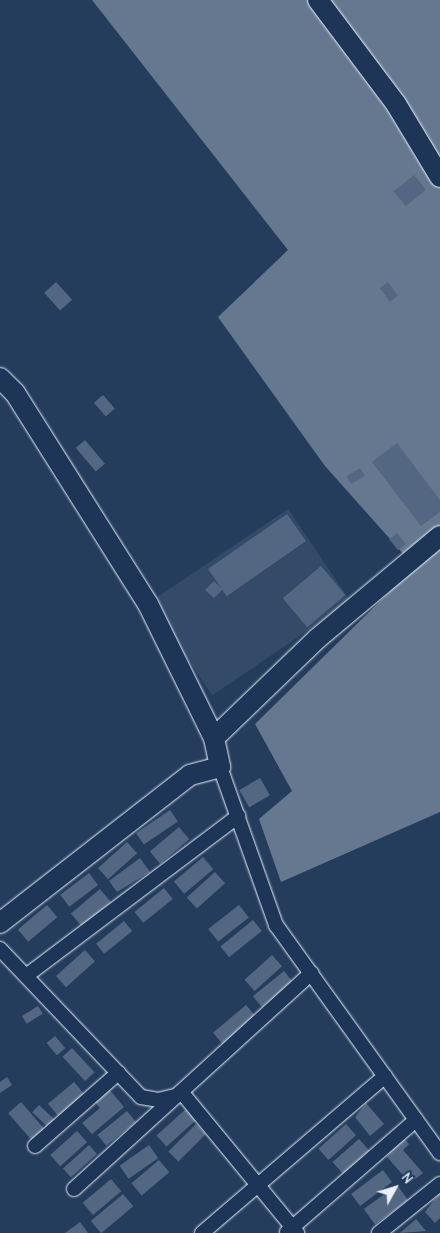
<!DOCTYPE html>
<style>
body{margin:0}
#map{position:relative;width:440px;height:1233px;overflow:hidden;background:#253d5d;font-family:"Comic Neue",sans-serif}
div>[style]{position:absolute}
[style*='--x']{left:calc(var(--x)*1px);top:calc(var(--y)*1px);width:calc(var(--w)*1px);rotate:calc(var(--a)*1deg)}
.built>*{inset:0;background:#334a68;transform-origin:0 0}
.water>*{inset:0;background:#657890}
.building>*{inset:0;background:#536782;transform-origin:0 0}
.roads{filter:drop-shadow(0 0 1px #e8f1f8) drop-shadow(0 0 1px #e8f1f8)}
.street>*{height:14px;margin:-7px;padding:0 7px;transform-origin:7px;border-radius:7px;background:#1d3557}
.secondary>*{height:20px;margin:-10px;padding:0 10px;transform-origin:10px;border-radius:10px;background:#1d3557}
span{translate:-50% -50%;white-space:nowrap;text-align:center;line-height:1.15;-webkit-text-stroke:4.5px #1d3557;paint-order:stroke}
.north{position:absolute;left:370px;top:1163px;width:50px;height:50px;-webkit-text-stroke:4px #1d3557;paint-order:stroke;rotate:51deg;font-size:14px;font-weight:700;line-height:20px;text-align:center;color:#e8f1f8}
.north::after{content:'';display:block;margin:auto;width:18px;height:22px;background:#e8f1f8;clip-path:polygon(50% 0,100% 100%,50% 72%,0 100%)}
</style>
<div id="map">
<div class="built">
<i style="left:288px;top:509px;width:112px;height:167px;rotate:56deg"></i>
</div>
<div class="water">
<i style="clip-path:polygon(92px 0,440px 0,440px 812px,281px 882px,259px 819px,292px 791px,255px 724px,415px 567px,325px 466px,218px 317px,288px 250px)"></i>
</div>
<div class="building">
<i style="left:414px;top:175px;width:19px;height:26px;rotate:51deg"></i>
<i style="left:56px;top:282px;width:24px;height:16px;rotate:48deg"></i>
<i style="left:388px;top:282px;width:17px;height:10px;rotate:54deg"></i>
<i style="left:103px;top:395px;width:18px;height:12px;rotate:49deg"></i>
<i style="left:85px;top:440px;width:31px;height:12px;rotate:50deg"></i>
<i style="clip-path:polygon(397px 443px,440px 500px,440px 512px,421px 526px,372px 462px)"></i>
<i style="left:360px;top:468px;width:9px;height:16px;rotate:58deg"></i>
<i style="clip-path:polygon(287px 514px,306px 541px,227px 596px,222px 590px,214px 598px,205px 590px,214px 581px,222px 589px,208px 569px)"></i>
<i style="left:397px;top:533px;width:14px;height:10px;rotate:51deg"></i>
<i style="left:321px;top:566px;width:38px;height:50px;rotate:50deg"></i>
<i style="left:260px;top:778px;width:20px;height:24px;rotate:60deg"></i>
<i style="left:170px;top:810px;width:14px;height:41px;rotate:56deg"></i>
<i style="left:179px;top:827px;width:16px;height:38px;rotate:50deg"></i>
<i style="left:127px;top:842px;width:15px;height:39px;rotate:48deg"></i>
<i style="left:203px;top:857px;width:16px;height:38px;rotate:50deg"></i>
<i style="clip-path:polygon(140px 858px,150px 872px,117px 892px,109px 881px)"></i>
<i style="left:215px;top:872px;width:15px;height:38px;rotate:48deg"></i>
<i style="left:89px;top:873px;width:15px;height:36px;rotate:53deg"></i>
<i style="left:164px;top:888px;width:14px;height:38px;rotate:51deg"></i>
<i style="left:100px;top:889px;width:17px;height:38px;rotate:50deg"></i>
<i style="left:47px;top:905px;width:16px;height:38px;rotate:50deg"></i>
<i style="left:239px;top:905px;width:16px;height:39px;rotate:52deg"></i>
<i style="left:253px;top:920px;width:14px;height:42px;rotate:51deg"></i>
<i style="left:124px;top:921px;width:13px;height:36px;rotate:51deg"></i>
<i style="left:85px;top:950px;width:15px;height:39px;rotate:48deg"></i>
<i style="left:272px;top:955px;width:15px;height:37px;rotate:48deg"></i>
<i style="left:284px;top:971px;width:14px;height:40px;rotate:51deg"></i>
<i style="left:246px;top:1005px;width:17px;height:43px;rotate:50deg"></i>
<i style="left:38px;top:1006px;width:9px;height:19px;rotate:58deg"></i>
<i style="left:55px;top:1036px;width:16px;height:11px;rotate:50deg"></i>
<i style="left:72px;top:1048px;width:33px;height:13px;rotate:47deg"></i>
<i style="clip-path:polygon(7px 1077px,12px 1085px,0 1093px,0 1082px)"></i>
<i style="left:74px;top:1082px;width:16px;height:34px;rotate:50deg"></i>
<i style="clip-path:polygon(108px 1088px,124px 1107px,92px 1134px,82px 1123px,100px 1108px,94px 1101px)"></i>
<i style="left:21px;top:1102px;width:38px;height:17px;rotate:49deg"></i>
<i style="clip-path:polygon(366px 1103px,384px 1124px,370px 1136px,355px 1117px)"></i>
<i style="left:39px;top:1105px;width:22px;height:10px;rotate:43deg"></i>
<i style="left:187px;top:1108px;width:15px;height:41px;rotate:48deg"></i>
<i style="left:127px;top:1111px;width:14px;height:38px;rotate:51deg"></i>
<i style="left:196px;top:1124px;width:14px;height:39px;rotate:45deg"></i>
<i style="left:346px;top:1124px;width:15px;height:37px;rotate:48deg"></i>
<i style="left:77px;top:1131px;width:15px;height:36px;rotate:48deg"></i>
<i style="clip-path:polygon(401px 1135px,409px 1144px,403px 1150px,423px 1173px,410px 1183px,387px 1157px)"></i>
<i style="left:359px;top:1139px;width:23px;height:35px;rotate:49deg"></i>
<i style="left:89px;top:1145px;width:12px;height:35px;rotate:48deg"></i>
<i style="left:149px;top:1145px;width:16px;height:36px;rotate:55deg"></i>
<i style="left:159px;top:1160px;width:16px;height:36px;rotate:50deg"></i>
<i style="left:383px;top:1170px;width:15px;height:40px;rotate:53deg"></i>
<i style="left:111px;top:1179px;width:16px;height:37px;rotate:50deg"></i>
<i style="left:397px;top:1185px;width:19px;height:41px;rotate:54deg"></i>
<i style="clip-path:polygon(440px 1192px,440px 1218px,435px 1223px,425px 1212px)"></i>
<i style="left:123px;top:1194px;width:16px;height:42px;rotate:50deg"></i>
<i style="clip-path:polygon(416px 1219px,426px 1231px,400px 1233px)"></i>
<i style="clip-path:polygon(80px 1222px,88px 1233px,65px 1233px)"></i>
</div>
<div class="roads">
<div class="street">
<i style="--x:220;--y:767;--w:168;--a:70.5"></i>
<i style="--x:276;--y:925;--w:281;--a:54.3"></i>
<i style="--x:0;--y:949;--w:204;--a:46.4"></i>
<i style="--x:141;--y:1097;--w:17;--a:10"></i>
<i style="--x:158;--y:1100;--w:26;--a:-13"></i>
<i style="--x:183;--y:1094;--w:180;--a:50.6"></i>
<i style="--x:26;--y:976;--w:266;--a:-37"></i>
<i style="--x:35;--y:1146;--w:111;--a:-41.3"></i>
<i style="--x:74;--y:1189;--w:321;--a:-42.3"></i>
<i style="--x:287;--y:1232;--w:171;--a:-41"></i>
<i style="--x:202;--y:1233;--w:241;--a:-40.6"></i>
<i style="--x:379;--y:1233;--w:78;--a:-38.8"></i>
</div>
<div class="secondary">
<i style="--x:318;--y:0;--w:130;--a:53.1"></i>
<i style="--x:396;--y:104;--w:85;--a:58.9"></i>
<i style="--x:0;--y:378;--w:21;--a:45"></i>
<i style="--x:15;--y:393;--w:249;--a:57.8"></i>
<i style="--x:148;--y:604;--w:149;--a:63.8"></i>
<i style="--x:214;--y:738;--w:30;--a:78"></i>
<i style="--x:220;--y:767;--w:31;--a:165"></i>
<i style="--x:190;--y:775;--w:241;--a:142.1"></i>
<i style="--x:214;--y:738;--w:144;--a:-43.9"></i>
<i style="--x:318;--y:638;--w:159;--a:-39.9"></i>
</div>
</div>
<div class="north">N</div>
</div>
